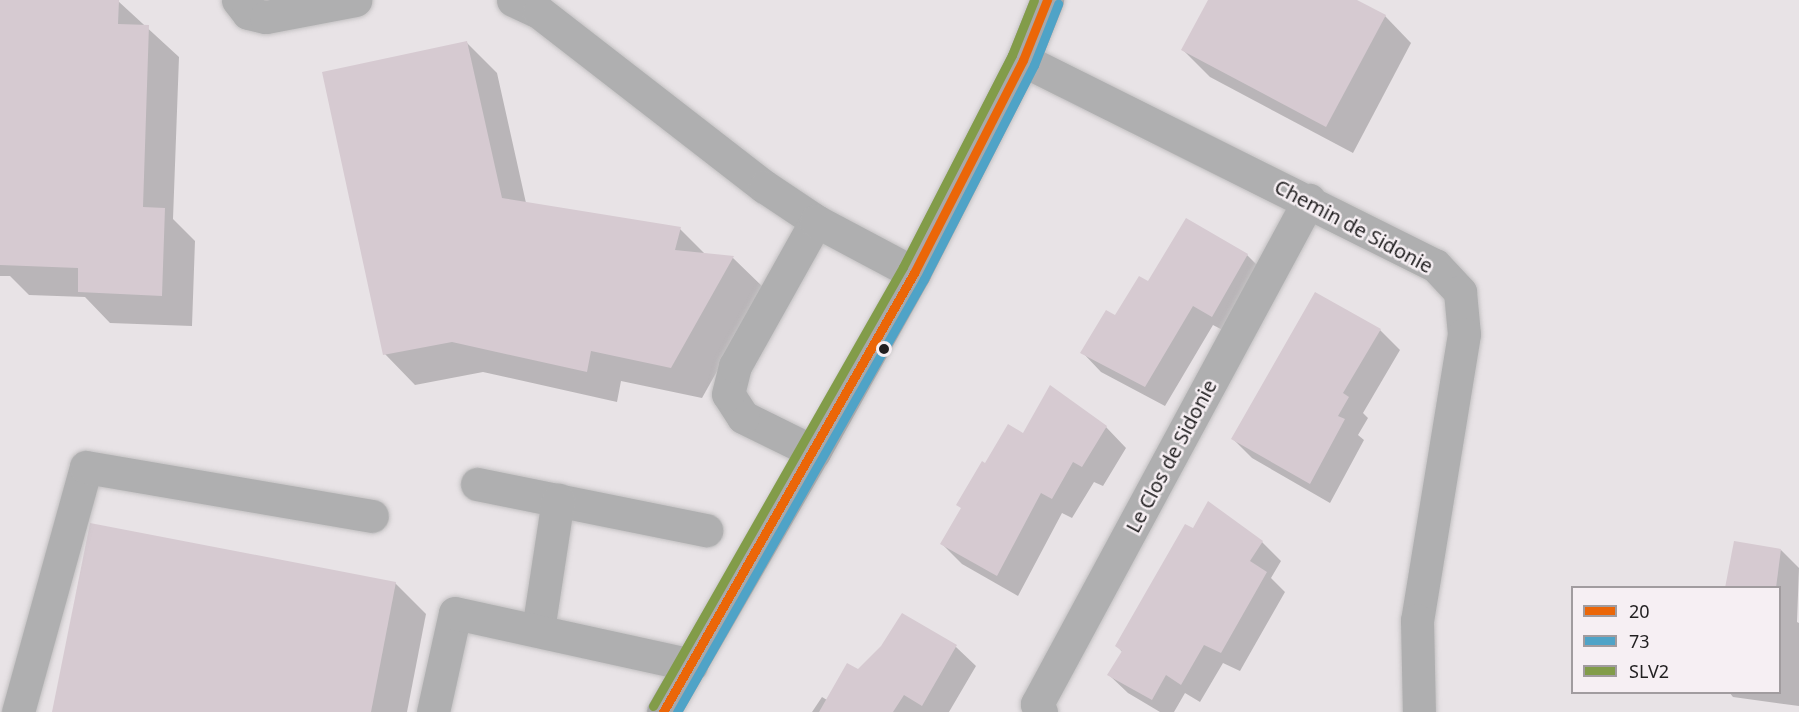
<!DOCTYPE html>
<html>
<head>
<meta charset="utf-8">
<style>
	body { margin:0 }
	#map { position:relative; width:1799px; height:712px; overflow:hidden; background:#e8e3e6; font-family:"Noto Sans",sans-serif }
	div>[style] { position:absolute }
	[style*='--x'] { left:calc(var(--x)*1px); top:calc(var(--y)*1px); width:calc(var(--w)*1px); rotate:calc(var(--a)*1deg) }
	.shadow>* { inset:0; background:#0003 }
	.building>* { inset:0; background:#d6cad1 }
	.roads { filter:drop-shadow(0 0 2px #c3c1c2) drop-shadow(0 0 2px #c3c1c2) }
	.minor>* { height:33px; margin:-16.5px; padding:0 16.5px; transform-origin:16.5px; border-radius:16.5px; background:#afafb0 }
	.major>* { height:33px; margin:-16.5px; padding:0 16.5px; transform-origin:16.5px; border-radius:16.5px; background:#a8a8aa }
	.bus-1>* { height:9px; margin:-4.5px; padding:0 4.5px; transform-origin:4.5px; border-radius:4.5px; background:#eb6608 }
	.bus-2>* { height:9px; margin:-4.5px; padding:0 4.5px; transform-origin:4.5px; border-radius:4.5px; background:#4fa3c7 }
	.bus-3>* { height:9px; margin:-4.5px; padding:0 4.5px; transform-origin:4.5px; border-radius:4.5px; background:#829c49 }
	.dots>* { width:16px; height:16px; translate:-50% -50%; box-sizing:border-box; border:3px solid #f6eff3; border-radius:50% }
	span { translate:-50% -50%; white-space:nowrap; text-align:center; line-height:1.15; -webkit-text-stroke:5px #f6eff3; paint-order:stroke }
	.street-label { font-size:20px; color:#211f20 }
	.legend { position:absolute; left:1571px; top:586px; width:210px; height:108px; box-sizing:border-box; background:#f6eff3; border:2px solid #a19c9f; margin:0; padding:8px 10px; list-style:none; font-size:18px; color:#211f20 }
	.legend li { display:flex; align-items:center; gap:12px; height:30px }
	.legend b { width:30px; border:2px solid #a19c9f }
</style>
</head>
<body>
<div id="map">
	<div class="shadow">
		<div style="clip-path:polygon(0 0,118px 1px,179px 57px,173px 219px,195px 241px,192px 326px,110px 323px,85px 297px,29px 295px,10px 276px,0 276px)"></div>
		<div style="clip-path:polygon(1209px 0,1354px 0,1385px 16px,1411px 43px,1353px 153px,1210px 77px,1183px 50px)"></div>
		<div style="clip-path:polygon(466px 42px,497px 73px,526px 203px,680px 229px,706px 255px,733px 258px,764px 288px,702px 398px,621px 381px,617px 402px,483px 372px,415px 385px,385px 354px)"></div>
		<div style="clip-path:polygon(1187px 220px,1247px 255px,1267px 275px,1232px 335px,1213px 325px,1165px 406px,1101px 372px,1082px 352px,1149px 283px)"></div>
		<div style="clip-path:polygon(1380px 330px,1400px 350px,1363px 413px,1368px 418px,1358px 435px,1364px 440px,1330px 503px,1252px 458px,1232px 438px)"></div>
		<div style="clip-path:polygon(1106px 427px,1126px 448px,1103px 486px,1094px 482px,1072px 518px,1062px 513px,1018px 596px,962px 564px,942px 544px,986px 466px,1024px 435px)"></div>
		<div style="clip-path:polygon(1194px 529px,1262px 542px,1281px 561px,1271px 578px,1285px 592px,1240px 671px,1223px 663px,1200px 702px,1185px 693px,1174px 712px,1160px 712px,1128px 693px,1109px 675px,1123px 653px,1117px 646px)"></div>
		<div style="clip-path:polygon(1781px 550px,1799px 568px,1797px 622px,1799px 623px,1799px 706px,1733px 697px,1729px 692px,1780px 692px,1780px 588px,1727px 588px)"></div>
		<div style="clip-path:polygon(395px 583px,426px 614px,407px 712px,55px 712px)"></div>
		<div style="clip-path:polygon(902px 615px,956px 647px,976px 666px,949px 712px,812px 712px,822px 697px,827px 700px,882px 647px)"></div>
	</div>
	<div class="building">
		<div style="clip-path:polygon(0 0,119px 0,118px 24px,149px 25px,143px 207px,165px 208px,162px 296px,78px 292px,78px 268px,0 265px)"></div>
		<div style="clip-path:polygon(1208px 0,1357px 0,1386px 15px,1326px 127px,1181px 50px)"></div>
		<div style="clip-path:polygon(467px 41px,502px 198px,681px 227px,675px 250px,734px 256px,671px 368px,591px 351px,587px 372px,452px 342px,383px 355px,322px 72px)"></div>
		<div style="clip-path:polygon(1186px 218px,1248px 254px,1212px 317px,1193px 306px,1145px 387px,1080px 353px,1106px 310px,1115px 315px,1139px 276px,1148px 281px)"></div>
		<div style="clip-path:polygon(1315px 292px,1381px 329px,1343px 393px,1349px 397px,1338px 416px,1345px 419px,1310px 484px,1231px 439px)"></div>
		<div style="clip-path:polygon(1050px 385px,1107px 426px,1082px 467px,1073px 462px,1052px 499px,1041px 493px,997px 576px,940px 544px,961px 508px,956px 505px,982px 461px,985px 463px,1008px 424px,1023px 433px)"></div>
		<div style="clip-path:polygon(1208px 501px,1263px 541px,1250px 561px,1267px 572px,1221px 653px,1204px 645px,1181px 685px,1166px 675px,1152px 700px,1107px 675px,1122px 651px,1115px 646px,1185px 524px,1193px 528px)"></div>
		<div style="clip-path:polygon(90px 523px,396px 582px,371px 712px,52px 712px)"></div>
		<div style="clip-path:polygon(1734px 541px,1781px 549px,1776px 588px,1725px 588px)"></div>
		<div style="clip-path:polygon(902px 613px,957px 645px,922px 706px,904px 695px,893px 712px,819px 712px,847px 663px,858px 669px,881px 646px)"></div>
	</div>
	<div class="roads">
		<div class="minor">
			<div style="--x:238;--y:0;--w:16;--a:52"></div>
			<div style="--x:248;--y:13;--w:18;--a:13"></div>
			<div style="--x:266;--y:17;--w:91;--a:-10.8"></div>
			<div style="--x:513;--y:0;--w:29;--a:25"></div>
			<div style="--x:539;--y:12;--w:286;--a:37.8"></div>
			<div style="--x:765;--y:187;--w:61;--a:33.7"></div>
			<div style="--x:1023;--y:60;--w:460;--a:26.5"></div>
			<div style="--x:1435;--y:265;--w:37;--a:47"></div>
			<div style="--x:1460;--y:292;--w:42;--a:84.6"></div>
			<div style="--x:1464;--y:334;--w:290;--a:99.3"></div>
			<div style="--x:1417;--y:620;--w:92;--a:88.8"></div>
			<div style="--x:814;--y:452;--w:79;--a:-153.8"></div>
			<div style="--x:743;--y:417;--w:27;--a:-123"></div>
			<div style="--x:728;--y:394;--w:29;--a:-76"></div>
			<div style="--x:735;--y:366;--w:166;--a:-60.8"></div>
			<div style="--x:816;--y:221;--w:111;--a:28"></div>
			<div style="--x:477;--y:484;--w:234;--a:11.4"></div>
			<div style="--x:538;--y:630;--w:132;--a:-81.3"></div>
			<div style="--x:18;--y:712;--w:254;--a:-74.5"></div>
			<div style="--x:86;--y:467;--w:290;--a:9.7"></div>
			<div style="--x:433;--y:712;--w:101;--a:-77.5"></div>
			<div style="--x:455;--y:613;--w:242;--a:12.4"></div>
			<div style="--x:1041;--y:712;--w:9;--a:-117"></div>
			<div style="--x:1037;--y:704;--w:573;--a:-61.65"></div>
		</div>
		<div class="major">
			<div style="--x:663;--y:712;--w:301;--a:-59.9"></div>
			<div style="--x:814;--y:452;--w:205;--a:-60.8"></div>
			<div style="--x:914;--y:273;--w:239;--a:-62.9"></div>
			<div style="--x:1023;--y:60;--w:65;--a:-68.2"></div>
		</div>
	</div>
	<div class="bus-1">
		<div style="--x:663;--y:712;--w:506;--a:-60.24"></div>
		<div style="--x:914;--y:273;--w:239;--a:-62.9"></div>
		<div style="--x:1023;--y:60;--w:65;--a:-68.2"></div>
	</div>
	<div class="bus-2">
		<div style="--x:677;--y:712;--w:498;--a:-60.3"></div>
		<div style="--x:924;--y:279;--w:241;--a:-62.8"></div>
		<div style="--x:1034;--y:65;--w:66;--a:-68.5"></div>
	</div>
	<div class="bus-3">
		<div style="--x:653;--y:706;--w:505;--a:-60.34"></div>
		<div style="--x:903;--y:267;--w:238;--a:-62.8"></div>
		<div style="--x:1012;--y:55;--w:59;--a:-68.2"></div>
	</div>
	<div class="dots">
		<div style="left:884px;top:349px;background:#211f20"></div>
	</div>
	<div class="street-label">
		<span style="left:1354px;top:226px;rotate:28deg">Chemin de Sidonie</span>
		<span style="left:1171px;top:456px;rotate:-62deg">Le Clos de Sidonie</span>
	</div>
	<ul class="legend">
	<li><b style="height:8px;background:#eb6608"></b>20</li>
	<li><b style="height:8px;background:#4fa3c7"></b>73</li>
	<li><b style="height:8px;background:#829c49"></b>SLV2</li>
	</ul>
</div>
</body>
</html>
